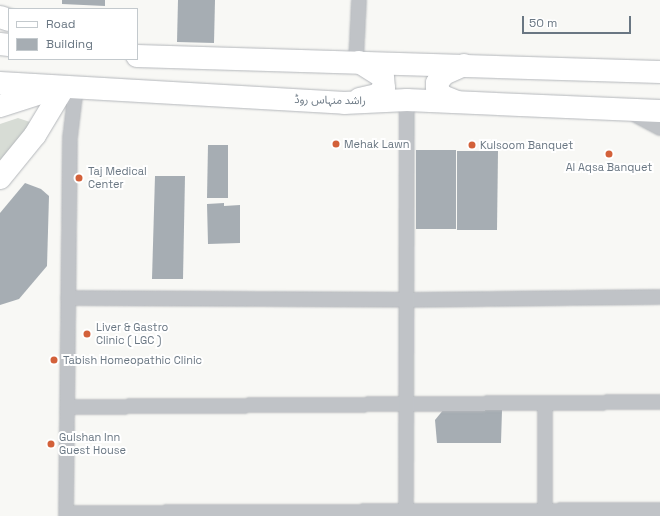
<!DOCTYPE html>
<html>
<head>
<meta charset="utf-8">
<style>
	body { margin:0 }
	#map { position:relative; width:660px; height:516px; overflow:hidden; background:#f8f8f5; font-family:"Space Grotesk","Noto Sans Arabic",sans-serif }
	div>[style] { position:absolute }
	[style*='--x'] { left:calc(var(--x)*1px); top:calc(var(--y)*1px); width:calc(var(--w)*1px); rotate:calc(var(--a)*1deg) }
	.green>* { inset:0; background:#d7dcd5 }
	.building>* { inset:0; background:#a6adb3 }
	.roads { filter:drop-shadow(0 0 1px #b4b7bb) drop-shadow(0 0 1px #b4b7bb) }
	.street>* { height:14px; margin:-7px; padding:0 7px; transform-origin:7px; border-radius:7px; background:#c0c3c7 }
	.primary>* { height:22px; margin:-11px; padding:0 11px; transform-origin:11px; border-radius:11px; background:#fff }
	.dots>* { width:11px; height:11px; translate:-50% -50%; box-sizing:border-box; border:2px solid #fff; border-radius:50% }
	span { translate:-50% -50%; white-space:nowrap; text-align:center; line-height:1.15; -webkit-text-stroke:4px #fff; paint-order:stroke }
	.street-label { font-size:11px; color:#6a7783 }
	.poi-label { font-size:11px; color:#6a7783 }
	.left { translate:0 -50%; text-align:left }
	.legend { position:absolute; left:8px; top:8px; width:130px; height:52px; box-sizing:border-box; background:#fff; border:1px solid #c3c9cd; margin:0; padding:5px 7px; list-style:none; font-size:12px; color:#6a7783 }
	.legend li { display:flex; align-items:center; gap:8px; height:20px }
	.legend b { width:20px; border:1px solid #c3c9cd }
	.scale { position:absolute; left:522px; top:16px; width:109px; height:18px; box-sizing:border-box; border:2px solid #6a7783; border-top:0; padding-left:5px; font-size:12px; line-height:14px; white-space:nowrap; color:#6a7783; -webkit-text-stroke:3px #fff; paint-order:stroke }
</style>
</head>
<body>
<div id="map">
	<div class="green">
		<div style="clip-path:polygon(18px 118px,30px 122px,33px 129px,0 169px,0 124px)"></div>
	</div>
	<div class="building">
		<div style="clip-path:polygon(62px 0,105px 0,105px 6px,62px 4px)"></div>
		<div style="clip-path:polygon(178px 0,215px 0,214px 43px,177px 42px)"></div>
		<div style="clip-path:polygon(208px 145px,228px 145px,228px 198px,207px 198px)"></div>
		<div style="clip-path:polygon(416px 150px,456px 150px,456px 229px,416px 229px)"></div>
		<div style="clip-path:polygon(457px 151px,498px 151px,497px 230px,457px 230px)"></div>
		<div style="clip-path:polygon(155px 176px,185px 176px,183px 279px,152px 279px)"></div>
		<div style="clip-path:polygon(25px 183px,41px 189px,49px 196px,47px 266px,19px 299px,0 305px,0 213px)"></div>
		<div style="clip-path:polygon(224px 203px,224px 206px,240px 205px,240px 243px,208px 244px,207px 204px)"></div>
		<div style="clip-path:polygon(444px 409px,502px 410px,501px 443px,437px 443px,435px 420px)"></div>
	</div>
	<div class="roads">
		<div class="street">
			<div style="--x:356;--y:61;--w:61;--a:-87.2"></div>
			<div style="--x:630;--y:112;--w:34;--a:28"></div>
			<div style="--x:68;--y:298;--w:337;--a:0.3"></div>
			<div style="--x:405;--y:300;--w:255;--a:-0.7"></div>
			<div style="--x:545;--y:403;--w:107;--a:90"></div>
			<div style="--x:69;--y:407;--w:591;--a:-0.48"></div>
			<div style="--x:66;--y:513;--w:594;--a:-0.29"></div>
			<div style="--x:66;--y:516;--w:378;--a:-89.4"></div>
			<div style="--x:70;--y:138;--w:50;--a:-83.2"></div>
			<div style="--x:406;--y:516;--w:416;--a:-89.9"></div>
		</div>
		<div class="primary">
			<div style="--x:0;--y:17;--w:9;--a:18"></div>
			<div style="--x:0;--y:44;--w:9;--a:6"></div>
			<div style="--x:137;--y:56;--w:523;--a:1.75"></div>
			<div style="--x:359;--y:62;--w:28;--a:32"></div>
			<div style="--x:383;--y:77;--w:11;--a:85"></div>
			<div style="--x:384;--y:88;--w:10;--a:135"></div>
			<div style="--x:377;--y:95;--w:18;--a:167"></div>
			<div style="--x:0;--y:83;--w:345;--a:3.3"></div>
			<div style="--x:344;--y:103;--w:63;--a:-2.7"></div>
			<div style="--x:407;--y:100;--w:253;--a:2.5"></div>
			<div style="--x:457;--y:102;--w:16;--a:-158"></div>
			<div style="--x:442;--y:96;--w:9;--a:-122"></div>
			<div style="--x:437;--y:88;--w:5;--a:-90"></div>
			<div style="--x:437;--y:83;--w:11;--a:-52"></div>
			<div style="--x:444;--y:74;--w:22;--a:-24"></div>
			<div style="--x:0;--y:106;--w:49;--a:-17.7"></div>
			<div style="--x:0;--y:178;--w:55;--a:-50.9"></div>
			<div style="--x:35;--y:135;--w:56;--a:-58.9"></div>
		</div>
	</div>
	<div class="dots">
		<div style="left:336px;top:144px;background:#d3613a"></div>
		<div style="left:472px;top:145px;background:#d3613a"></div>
		<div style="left:609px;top:154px;background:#d3613a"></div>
		<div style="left:79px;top:178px;background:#d3613a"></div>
		<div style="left:87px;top:334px;background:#d3613a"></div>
		<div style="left:54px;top:360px;background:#d3613a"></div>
		<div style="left:51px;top:444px;background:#d3613a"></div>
	</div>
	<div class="street-label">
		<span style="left:330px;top:100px;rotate:1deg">راشد منہاس روڈ</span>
	</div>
	<div class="poi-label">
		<span class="left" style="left:344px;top:144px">Mehak Lawn</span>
		<span class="left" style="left:480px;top:145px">Kulsoom Banquet</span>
		<span style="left:609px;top:167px">Al Aqsa Banquet</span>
		<span class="left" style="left:88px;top:178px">Taj Medical<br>Center</span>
		<span class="left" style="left:96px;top:334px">Liver &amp; Gastro<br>Clinic ( LGC )</span>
		<span class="left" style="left:63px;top:360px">Tabish Homeopathic Clinic</span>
		<span class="left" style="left:59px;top:444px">Gulshan Inn<br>Guest House</span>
	</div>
	<ul class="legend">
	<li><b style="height:5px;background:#fff"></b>Road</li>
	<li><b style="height:11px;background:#a6adb3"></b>Building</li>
	</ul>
	<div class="scale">50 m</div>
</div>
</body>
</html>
